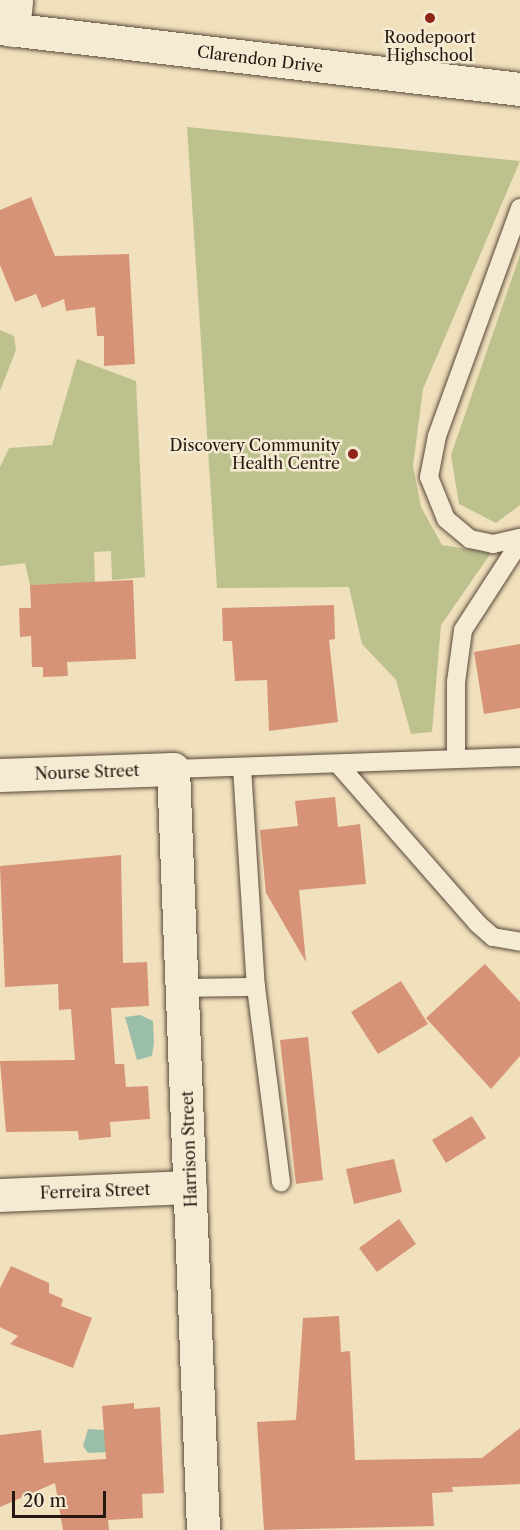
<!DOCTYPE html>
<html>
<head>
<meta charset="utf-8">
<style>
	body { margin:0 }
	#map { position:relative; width:520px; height:1530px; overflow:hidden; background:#f0e0bb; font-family:"Libre Caslon Text",serif }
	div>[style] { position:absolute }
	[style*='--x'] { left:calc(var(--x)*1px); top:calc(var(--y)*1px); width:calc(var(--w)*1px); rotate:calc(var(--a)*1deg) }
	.green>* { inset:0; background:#bcc18e }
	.water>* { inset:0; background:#9bbeaa }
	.building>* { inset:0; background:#d69377 }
	.roads { filter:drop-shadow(0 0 2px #58483b) drop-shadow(0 0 2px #58483b) }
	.lane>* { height:18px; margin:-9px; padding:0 9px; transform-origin:9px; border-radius:9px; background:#f5ebd3 }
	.street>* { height:33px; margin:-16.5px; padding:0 16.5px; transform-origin:16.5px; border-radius:16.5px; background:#f5ebd3 }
	.secondary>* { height:33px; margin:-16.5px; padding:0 16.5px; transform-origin:16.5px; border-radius:16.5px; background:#f5ebd3 }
	.dots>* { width:16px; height:16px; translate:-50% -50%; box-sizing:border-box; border:3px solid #f5ebd3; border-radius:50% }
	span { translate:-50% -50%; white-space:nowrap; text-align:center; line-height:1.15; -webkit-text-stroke:5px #f5ebd3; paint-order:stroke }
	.poi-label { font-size:16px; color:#251610 }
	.right { translate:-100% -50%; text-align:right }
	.street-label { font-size:16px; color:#251610 }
	.scale { position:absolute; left:12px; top:1491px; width:94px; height:27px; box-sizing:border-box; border:3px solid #251610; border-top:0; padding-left:8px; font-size:18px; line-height:21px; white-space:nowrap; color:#251610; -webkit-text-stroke:4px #f5ebd3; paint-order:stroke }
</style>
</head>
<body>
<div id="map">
	<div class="green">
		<div style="clip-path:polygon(187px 127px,520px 161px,423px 389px,413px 466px,421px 507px,442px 545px,491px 553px,441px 625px,432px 732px,411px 734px,396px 680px,362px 644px,349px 587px,217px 588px)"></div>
		<div style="clip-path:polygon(520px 255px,520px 505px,496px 523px,459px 504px,451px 455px)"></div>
		<div style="clip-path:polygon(0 330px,14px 336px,16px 350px,0 391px)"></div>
		<div style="clip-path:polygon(77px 359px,136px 381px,145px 577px,112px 580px,111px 551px,94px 552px,95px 583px,30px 585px,25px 563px,0 566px,0 467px,9px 448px,52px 445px)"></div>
	</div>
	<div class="water">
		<div style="clip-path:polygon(140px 1015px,153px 1021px,154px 1043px,152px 1056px,137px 1060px,125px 1017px)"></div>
		<div style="clip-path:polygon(88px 1429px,104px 1430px,109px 1452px,88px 1453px,83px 1446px)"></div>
	</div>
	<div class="building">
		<div style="clip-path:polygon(31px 197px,55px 256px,129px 254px,135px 364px,104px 366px,104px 336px,97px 336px,95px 307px,66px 311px,64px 299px,42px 308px,36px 294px,15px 302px,0 265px,0 210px)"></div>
		<div style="clip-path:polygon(133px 580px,136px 659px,67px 662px,68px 676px,43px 677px,43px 667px,32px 667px,31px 636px,20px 637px,19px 608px,31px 608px,30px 585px)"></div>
		<div style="clip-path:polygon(334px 605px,335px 639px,329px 640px,338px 722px,269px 731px,267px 680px,235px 681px,232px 641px,223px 641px,222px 608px)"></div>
		<div style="clip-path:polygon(520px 644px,520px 708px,484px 714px,474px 652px)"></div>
		<div style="clip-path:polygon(335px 797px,338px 827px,360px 824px,366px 884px,299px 890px,306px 962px,266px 893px,260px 830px,298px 826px,295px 801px)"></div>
		<div style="clip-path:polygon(121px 855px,123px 963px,147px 962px,149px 1006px,111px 1008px,115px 1064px,124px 1064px,126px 1087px,148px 1086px,150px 1119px,110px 1122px,111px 1137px,79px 1140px,78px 1131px,6px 1132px,0 1061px,75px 1060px,71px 1009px,59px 1010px,58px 984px,5px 987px,0 866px)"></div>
		<div style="clip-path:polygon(485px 964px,520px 1002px,520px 1056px,491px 1089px,426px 1018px)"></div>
		<div style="clip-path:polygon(401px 981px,428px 1024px,378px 1054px,351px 1012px)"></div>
		<div style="clip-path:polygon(308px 1037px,323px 1180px,296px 1184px,280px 1040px)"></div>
		<div style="clip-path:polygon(472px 1116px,486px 1138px,446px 1163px,432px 1140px)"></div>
		<div style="clip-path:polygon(394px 1159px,402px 1192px,354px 1204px,346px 1169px)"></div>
		<div style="clip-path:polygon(399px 1219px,416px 1244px,377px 1272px,359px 1248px)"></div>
		<div style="clip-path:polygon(11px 1266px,49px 1283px,49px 1293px,63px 1299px,61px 1306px,92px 1318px,73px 1368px,10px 1344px,18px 1336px,0 1327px,0 1288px)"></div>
		<div style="clip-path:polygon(339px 1316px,341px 1352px,350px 1351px,355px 1460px,482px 1458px,520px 1428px,520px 1484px,452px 1487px,453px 1492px,432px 1493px,434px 1526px,264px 1530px,257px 1422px,296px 1420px,303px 1318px)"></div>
		<div style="clip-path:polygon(134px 1403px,134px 1409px,160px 1407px,164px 1493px,142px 1494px,143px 1518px,108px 1520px,109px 1530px,63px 1530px,55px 1483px,0 1507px,0 1435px,41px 1430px,44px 1463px,106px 1459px,102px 1406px)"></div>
	</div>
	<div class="roads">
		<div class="lane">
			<div style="--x:520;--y:208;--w:243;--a:110"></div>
			<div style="--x:437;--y:436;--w:42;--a:101"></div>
			<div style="--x:429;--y:477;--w:45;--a:68"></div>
			<div style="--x:446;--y:519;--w:31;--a:40"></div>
			<div style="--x:470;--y:539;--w:24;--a:12"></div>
			<div style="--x:493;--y:544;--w:28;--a:-13"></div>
			<div style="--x:456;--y:759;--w:77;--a:-90"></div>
			<div style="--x:456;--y:682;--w:52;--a:-82.3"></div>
			<div style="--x:463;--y:630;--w:105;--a:-57.1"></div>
			<div style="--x:338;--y:764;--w:213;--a:48.8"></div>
			<div style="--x:478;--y:924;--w:20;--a:41"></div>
			<div style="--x:493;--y:937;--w:27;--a:10"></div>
			<div style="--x:242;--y:767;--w:220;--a:86.4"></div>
			<div style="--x:173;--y:769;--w:347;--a:-2"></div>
			<div style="--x:182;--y:988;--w:74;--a:-0.8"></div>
			<div style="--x:256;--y:987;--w:197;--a:82.7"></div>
		</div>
		<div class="street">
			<div style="--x:13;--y:30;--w:30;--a:-84"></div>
			<div style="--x:0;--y:775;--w:173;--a:-2"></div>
			<div style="--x:173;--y:769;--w:762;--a:87.74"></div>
			<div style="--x:0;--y:1195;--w:190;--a:-2.4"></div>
		</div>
		<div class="secondary">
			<div style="--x:0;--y:28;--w:524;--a:6.69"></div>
		</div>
	</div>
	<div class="dots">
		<div style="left:430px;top:18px;background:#8f2418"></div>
		<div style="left:353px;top:454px;background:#8f2418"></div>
	</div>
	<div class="poi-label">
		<span style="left:430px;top:46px">Roodepoort<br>Highschool</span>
		<span class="right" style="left:340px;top:454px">Discovery Community<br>Health Centre</span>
	</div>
	<div class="street-label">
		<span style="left:260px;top:59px;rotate:7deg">Clarendon Drive</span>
		<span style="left:87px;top:772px;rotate:-2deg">Nourse Street</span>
		<span style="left:189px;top:1149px;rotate:-92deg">Harrison Street</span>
		<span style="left:95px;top:1191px;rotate:-2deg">Ferreira Street</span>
	</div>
	<div class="scale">20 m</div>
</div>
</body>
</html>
